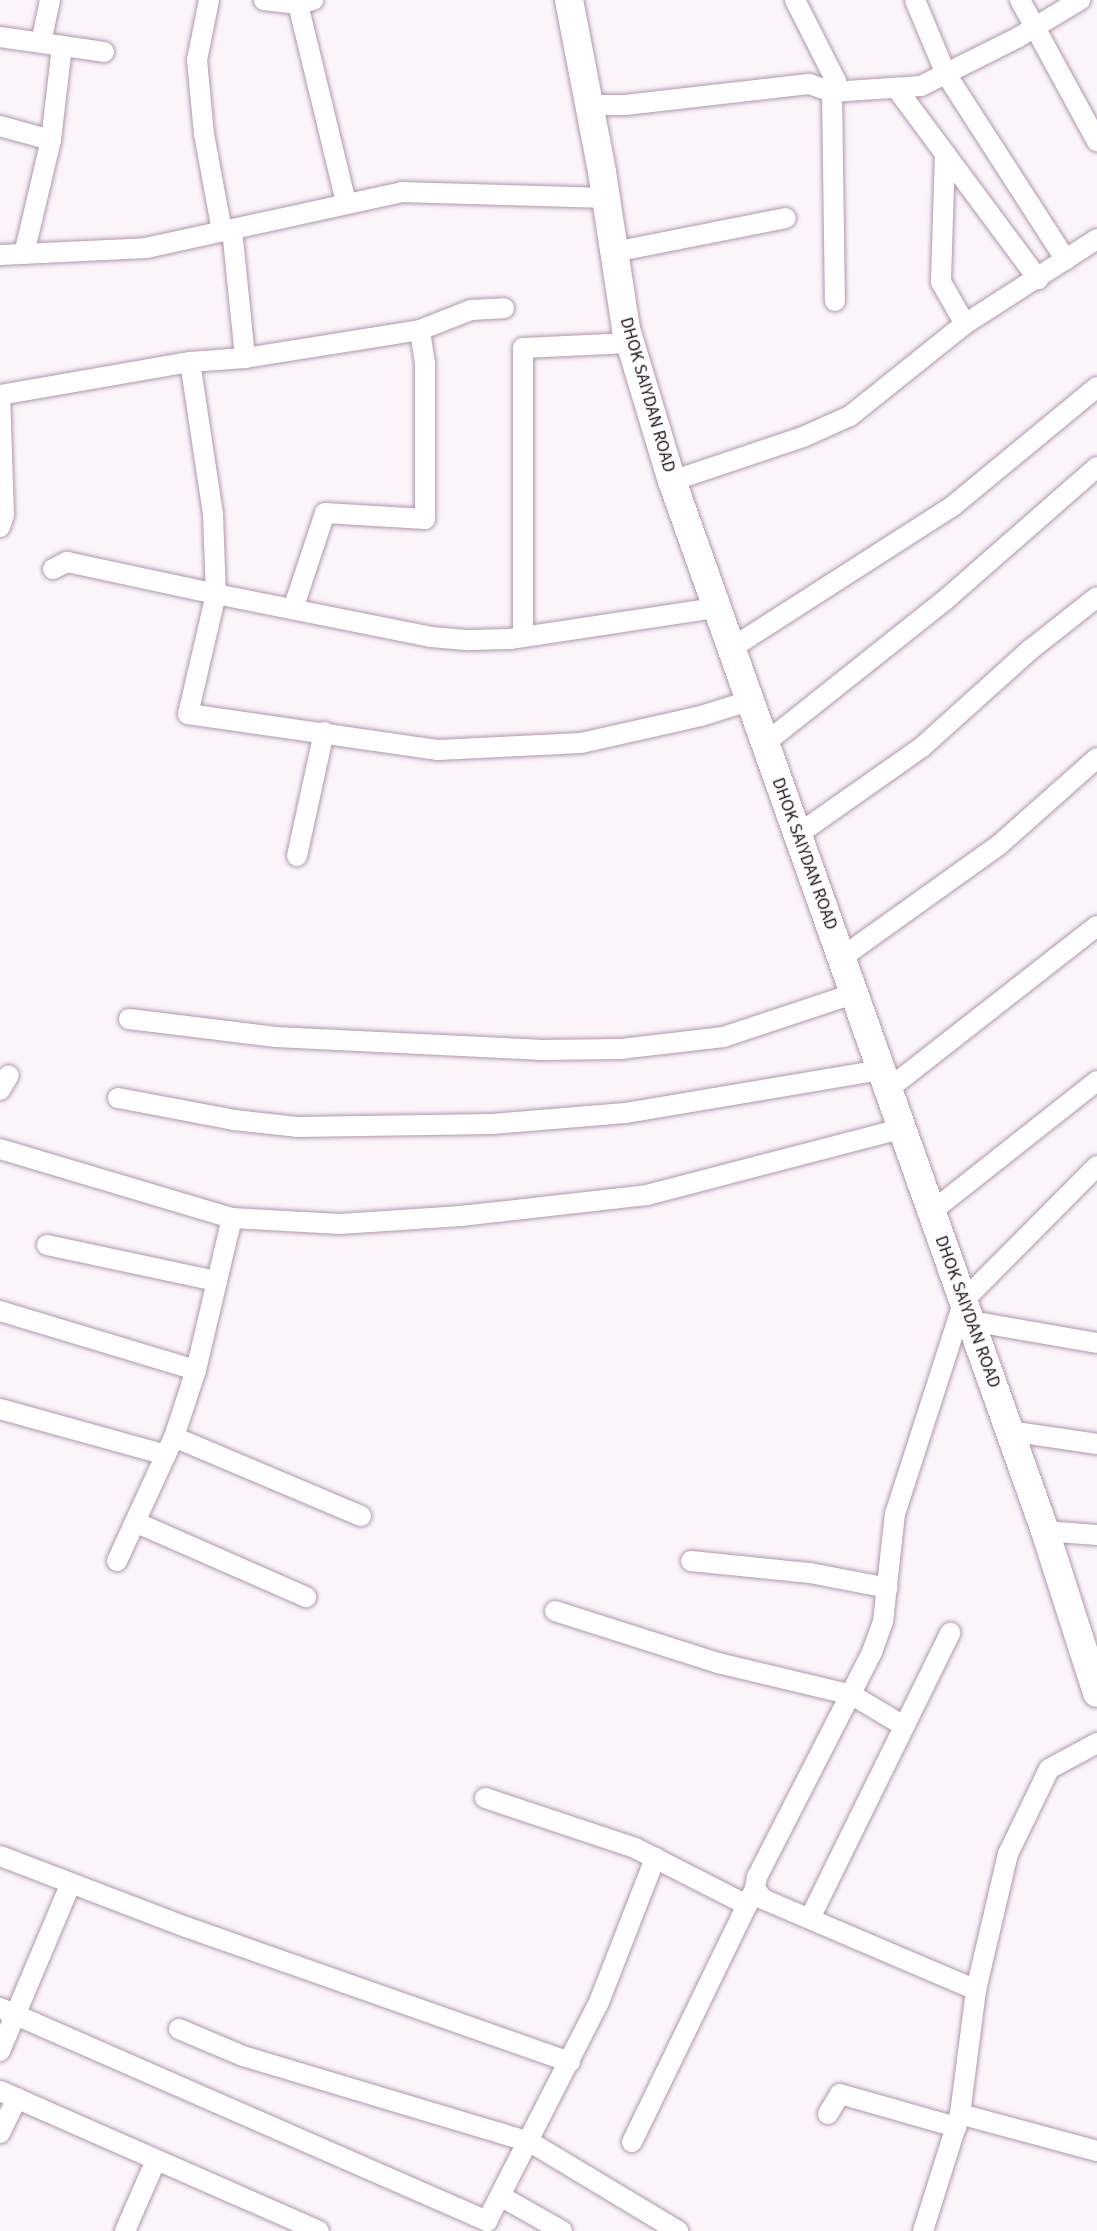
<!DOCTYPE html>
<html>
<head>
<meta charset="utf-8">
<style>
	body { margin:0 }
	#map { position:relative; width:1097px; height:2231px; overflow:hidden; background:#fbf5fa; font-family:"Source Sans 3",sans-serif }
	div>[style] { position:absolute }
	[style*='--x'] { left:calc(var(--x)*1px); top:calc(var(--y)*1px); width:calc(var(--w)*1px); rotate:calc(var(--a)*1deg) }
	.roads { filter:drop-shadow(0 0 2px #b296ae) drop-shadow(0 0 2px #b296ae) }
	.street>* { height:20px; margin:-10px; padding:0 10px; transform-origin:10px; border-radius:10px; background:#fff }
	.secondary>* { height:28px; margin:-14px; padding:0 14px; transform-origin:14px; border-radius:14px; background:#fff }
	span { translate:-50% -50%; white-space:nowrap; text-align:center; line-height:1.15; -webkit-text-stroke:6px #fff; paint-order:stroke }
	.street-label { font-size:18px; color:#1d131c }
</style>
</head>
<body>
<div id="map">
	<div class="roads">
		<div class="street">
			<div style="--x:209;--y:0;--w:61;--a:101.3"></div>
			<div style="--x:197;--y:60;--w:74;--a:84.6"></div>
			<div style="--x:204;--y:134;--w:99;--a:79.5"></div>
			<div style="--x:264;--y:0;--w:34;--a:7"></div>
			<div style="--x:298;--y:4;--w:16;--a:-15"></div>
			<div style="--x:795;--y:0;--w:91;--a:63.2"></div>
			<div style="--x:836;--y:81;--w:12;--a:110"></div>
			<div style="--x:832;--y:92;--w:209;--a:89.2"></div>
			<div style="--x:915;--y:0;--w:80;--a:67.3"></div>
			<div style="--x:946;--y:74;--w:221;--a:57.2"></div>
			<div style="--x:1020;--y:0;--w:161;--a:61.4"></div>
			<div style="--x:298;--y:4;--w:205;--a:76.4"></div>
			<div style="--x:0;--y:37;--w:105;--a:8.2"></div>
			<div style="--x:41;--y:43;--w:44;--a:-78.2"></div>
			<div style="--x:897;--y:89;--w:237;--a:53.4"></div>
			<div style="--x:589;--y:105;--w:36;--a:0"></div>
			<div style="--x:625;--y:105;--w:185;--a:-6.5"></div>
			<div style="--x:809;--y:84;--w:24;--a:19"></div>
			<div style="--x:832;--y:92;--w:89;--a:-3.9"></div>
			<div style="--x:921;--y:86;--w:107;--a:-26.6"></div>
			<div style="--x:1017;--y:38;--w:74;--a:-31.1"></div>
			<div style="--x:0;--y:126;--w:53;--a:15.4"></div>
			<div style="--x:945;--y:153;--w:129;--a:91.8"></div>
			<div style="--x:941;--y:282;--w:48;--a:60.3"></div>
			<div style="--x:232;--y:229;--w:130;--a:84.2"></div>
			<div style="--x:245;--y:358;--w:177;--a:-9.1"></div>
			<div style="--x:420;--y:330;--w:55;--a:-21.4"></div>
			<div style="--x:471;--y:310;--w:33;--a:-3"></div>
			<div style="--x:614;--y:252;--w:175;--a:-11.2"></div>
			<div style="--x:24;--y:254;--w:117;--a:-76.7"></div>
			<div style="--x:51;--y:140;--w:95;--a:-83.3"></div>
			<div style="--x:0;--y:255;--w:146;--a:-2.7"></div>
			<div style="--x:146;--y:248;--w:262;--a:-12.3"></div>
			<div style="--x:402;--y:192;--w:204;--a:1.7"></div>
			<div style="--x:190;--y:362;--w:154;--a:81.4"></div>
			<div style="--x:213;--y:514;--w:80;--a:87.9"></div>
			<div style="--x:216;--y:594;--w:219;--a:11.3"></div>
			<div style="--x:431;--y:637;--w:38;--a:5"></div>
			<div style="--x:469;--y:640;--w:41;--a:-1.4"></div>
			<div style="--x:510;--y:639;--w:208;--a:-8.6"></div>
			<div style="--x:672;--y:481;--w:138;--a:-18.6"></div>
			<div style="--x:803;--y:437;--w:51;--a:-24.1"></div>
			<div style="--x:850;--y:416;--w:147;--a:-38.7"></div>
			<div style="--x:965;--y:324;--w:157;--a:-32.8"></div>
			<div style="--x:0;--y:527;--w:13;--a:-72"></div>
			<div style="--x:4;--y:515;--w:120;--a:-91.9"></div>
			<div style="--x:0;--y:395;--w:193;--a:-9.9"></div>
			<div style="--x:190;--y:362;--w:55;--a:-4.2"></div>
			<div style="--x:53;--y:569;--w:16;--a:-27"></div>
			<div style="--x:67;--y:562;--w:152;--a:12.1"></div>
			<div style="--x:216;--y:594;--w:123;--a:103.1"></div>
			<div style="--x:188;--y:714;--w:253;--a:8.2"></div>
			<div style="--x:438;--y:750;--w:143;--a:-2.8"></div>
			<div style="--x:581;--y:743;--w:123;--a:-12.7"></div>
			<div style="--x:701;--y:716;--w:50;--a:-17.4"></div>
			<div style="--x:293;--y:609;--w:101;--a:-71.6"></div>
			<div style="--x:325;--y:513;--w:100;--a:3.4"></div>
			<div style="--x:425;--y:519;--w:156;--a:-90"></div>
			<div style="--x:425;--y:363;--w:33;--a:-99"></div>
			<div style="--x:523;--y:637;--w:289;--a:-90"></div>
			<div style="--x:523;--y:348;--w:107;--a:-2.7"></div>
			<div style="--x:730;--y:649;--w:266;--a:-32.7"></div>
			<div style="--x:954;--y:505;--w:185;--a:-39.5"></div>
			<div style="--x:764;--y:744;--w:230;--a:-38.5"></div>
			<div style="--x:944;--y:601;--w:203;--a:-41.2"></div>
			<div style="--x:797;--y:835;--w:151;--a:-35.1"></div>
			<div style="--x:921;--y:748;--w:147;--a:-42"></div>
			<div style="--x:1030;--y:650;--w:85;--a:-38.3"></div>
			<div style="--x:297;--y:856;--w:127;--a:-77.7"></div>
			<div style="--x:841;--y:958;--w:194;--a:-35.6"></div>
			<div style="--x:999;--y:845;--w:131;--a:-41.6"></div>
			<div style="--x:129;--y:1019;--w:148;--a:7"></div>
			<div style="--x:276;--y:1037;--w:263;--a:2.8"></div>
			<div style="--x:539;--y:1050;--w:82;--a:-0.7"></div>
			<div style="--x:621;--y:1049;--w:103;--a:-6.7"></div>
			<div style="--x:723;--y:1037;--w:137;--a:-18.3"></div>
			<div style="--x:0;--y:1090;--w:17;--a:-59"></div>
			<div style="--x:887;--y:1090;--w:266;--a:-38"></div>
			<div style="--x:118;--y:1098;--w:118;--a:10.7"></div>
			<div style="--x:234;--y:1120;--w:63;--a:6.3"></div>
			<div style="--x:297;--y:1127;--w:195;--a:-0.9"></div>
			<div style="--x:492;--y:1124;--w:134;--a:-4.7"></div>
			<div style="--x:626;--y:1113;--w:258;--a:-9.6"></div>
			<div style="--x:0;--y:1149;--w:242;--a:16.6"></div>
			<div style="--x:232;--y:1218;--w:108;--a:3.2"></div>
			<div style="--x:340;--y:1224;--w:121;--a:-3.8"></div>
			<div style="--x:461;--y:1216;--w:187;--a:-6.4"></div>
			<div style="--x:647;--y:1195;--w:262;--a:-14.6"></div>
			<div style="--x:931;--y:1212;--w:211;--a:-38.3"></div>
			<div style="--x:47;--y:1245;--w:174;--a:12"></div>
			<div style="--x:0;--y:1311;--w:205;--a:16.8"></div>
			<div style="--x:971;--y:1321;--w:128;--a:9.9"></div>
			<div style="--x:0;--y:1409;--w:172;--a:15.5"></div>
			<div style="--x:1009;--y:1431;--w:89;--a:8.4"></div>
			<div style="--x:174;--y:1437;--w:203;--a:22.9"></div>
			<div style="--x:135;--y:1522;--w:187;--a:23.7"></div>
			<div style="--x:1045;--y:1531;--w:52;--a:4.4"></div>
			<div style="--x:117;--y:1561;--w:136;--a:-65.3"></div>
			<div style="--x:174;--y:1437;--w:71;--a:-71.8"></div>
			<div style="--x:196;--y:1370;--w:156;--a:-76.7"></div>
			<div style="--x:691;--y:1561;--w:120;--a:5.8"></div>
			<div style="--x:810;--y:1573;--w:79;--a:10.9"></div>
			<div style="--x:555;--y:1611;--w:171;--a:17.7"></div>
			<div style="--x:718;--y:1663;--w:138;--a:13.4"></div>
			<div style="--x:852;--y:1695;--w:61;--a:30.8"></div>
			<div style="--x:485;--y:1798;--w:158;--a:18.4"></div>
			<div style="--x:635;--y:1848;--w:126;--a:27"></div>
			<div style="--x:0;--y:1856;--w:199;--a:20.9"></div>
			<div style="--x:186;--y:1927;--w:407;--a:19.4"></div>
			<div style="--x:755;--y:1889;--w:13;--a:51"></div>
			<div style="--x:763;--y:1899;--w:232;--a:23.1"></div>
			<div style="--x:810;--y:1918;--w:318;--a:-63.8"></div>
			<div style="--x:0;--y:2008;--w:532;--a:23.62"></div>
			<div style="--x:487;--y:2221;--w:246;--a:-62.9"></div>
			<div style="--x:599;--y:2002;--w:155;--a:-68.7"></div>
			<div style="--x:179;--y:2029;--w:69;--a:22.9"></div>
			<div style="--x:243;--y:2056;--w:300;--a:16.7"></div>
			<div style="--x:530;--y:2142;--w:173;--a:31"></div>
			<div style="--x:0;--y:2051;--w:182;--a:-67.1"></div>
			<div style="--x:0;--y:2091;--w:348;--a:23.7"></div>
			<div style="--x:828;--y:2114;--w:23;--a:-59"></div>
			<div style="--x:840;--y:2094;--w:121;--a:15.9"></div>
			<div style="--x:960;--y:2114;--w:142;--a:15.1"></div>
			<div style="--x:0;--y:2133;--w:39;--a:-64"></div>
			<div style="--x:632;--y:2142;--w:281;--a:-64.1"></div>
			<div style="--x:755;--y:1889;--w:12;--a:-81"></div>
			<div style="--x:757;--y:1877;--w:253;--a:-62.9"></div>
			<div style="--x:872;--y:1652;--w:32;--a:-70"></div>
			<div style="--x:883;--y:1622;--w:109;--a:-83.7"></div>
			<div style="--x:895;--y:1514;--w:225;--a:-72.1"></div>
			<div style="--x:964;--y:1300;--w:189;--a:-45.2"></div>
			<div style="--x:502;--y:2197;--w:69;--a:29.5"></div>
			<div style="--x:125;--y:2231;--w:77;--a:-66.4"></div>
			<div style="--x:923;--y:2231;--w:123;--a:-72.5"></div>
			<div style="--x:960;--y:2114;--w:125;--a:-82.6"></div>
			<div style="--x:976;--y:1990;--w:140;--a:-76.8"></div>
			<div style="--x:1008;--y:1854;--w:94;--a:-64.2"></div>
			<div style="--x:1049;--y:1769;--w:55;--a:-28.4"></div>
		</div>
		<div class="secondary">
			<div style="--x:569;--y:0;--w:175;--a:79.1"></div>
			<div style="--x:602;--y:172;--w:159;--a:81.3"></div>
			<div style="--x:626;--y:329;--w:159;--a:73.2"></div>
			<div style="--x:672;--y:481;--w:1114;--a:70.44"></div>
			<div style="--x:1045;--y:1531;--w:170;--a:72.2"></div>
		</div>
	</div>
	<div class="street-label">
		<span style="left:647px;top:395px;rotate:74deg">DHOK SAIYDAN ROAD</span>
		<span style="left:804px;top:854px;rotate:70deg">DHOK SAIYDAN ROAD</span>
		<span style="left:967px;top:1312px;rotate:70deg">DHOK SAIYDAN ROAD</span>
	</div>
</div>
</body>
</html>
